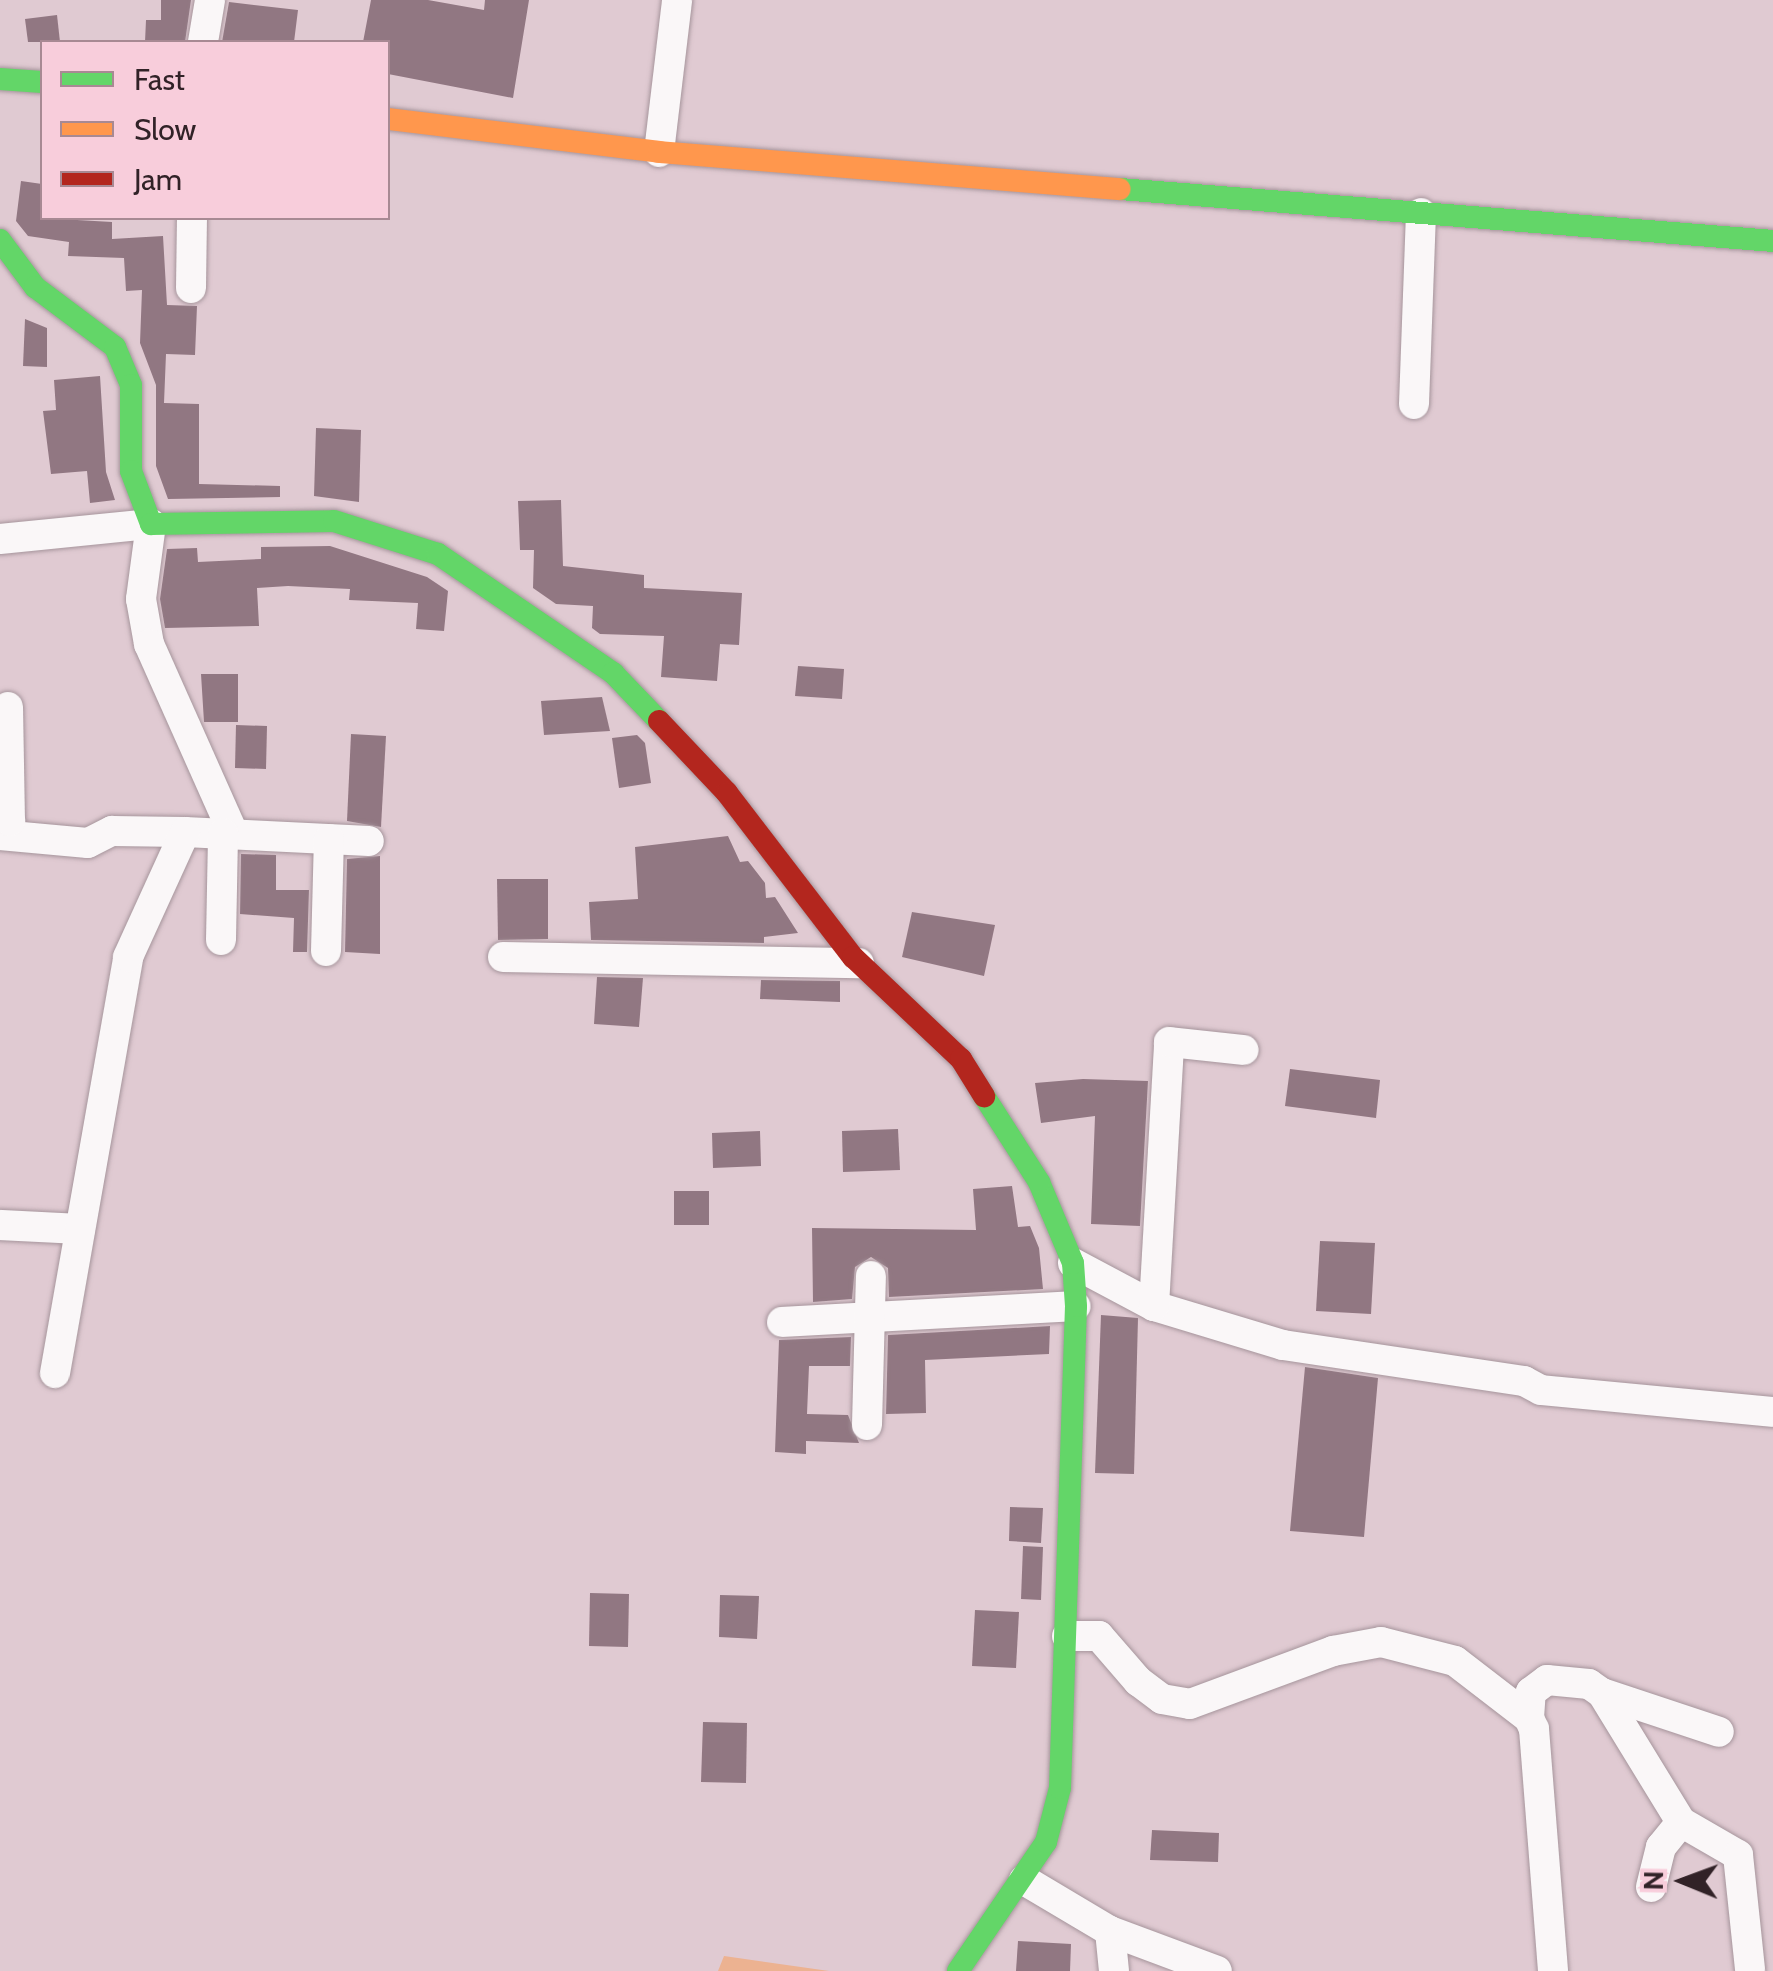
<!DOCTYPE html>
<html>
<head>
<meta charset="utf-8">
<style>
	body { margin:0 }
	#map { position:relative; width:1773px; height:1971px; overflow:hidden; background:#e0cad2; font-family:Cabin,sans-serif }
	div>[style] { position:absolute }
	[style*='--x'] { left:calc(var(--x)*1px); top:calc(var(--y)*1px); width:calc(var(--w)*1px); rotate:calc(var(--a)*1deg) }
	.green>* { inset:0; background:#ecb291 }
	.building>* { inset:0; background:#917782 }
	.roads { filter:drop-shadow(0 0 2px #a6959c) drop-shadow(0 0 2px #a6959c) }
	.street>* { height:30px; margin:-15px; padding:0 15px; transform-origin:15px; border-radius:15px; background:#faf7f8 }
	.fast>* { height:22px; margin:-11px; padding:0 11px; transform-origin:11px; border-radius:11px; background:#63d668 }
	.slow>* { height:22px; margin:-11px; padding:0 11px; transform-origin:11px; border-radius:11px; background:#ff974d }
	.jam>* { height:22px; margin:-11px; padding:0 11px; transform-origin:11px; border-radius:11px; background:#b3261e }
	span { translate:-50% -50%; white-space:nowrap; text-align:center; line-height:1.15; -webkit-text-stroke:10px #f8cddb; paint-order:stroke }
	.legend { position:absolute; left:40px; top:40px; width:350px; height:180px; box-sizing:border-box; background:#f8cddb; border:2px solid #a88993; margin:0; padding:12px 18px; list-style:none; font-size:30px; color:#312227 }
	.legend li { display:flex; align-items:center; gap:20px; height:50px }
	.legend b { width:50px; border:2px solid #a88993 }
	.north { position:absolute; left:1633px; top:1831px; width:100px; height:100px; -webkit-text-stroke:8px #f8cddb; paint-order:stroke; rotate:271deg; font-size:28px; font-weight:700; line-height:40px; text-align:center; color:#312227 }
	.north::after { content:''; display:block; margin:auto; width:35px; height:45px; background:#312227; clip-path:polygon(50% 0,100% 100%,50% 72%,0 100%) }
</style>
</head>
<body>
<div id="map">
	<div class="green">
		<div style="clip-path:polygon(724px 1956px,829px 1971px,718px 1971px)"></div>
	</div>
	<div class="building">
		<div style="clip-path:polygon(161px 0,191px 0,185px 42px,145px 42px,146px 20px,161px 20px)"></div>
		<div style="clip-path:polygon(371px 0,428px 0,484px 10px,485px 0,529px 0,513px 98px,388px 74px,388px 42px,363px 42px)"></div>
		<div style="clip-path:polygon(229px 2px,298px 10px,294px 42px,222px 42px)"></div>
		<div style="clip-path:polygon(57px 15px,60px 42px,28px 42px,25px 19px)"></div>
		<div style="clip-path:polygon(21px 181px,42px 184px,42px 218px,112px 222px,112px 239px,163px 236px,167px 305px,197px 306px,195px 355px,166px 354px,164px 403px,199px 404px,199px 484px,280px 486px,280px 497px,168px 499px,156px 466px,156px 385px,140px 343px,142px 290px,126px 291px,124px 258px,68px 256px,69px 242px,28px 236px,16px 221px)"></div>
		<div style="clip-path:polygon(25px 319px,47px 328px,47px 367px,23px 366px)"></div>
		<div style="clip-path:polygon(100px 376px,106px 472px,115px 500px,90px 503px,87px 471px,51px 474px,43px 411px,56px 410px,54px 380px)"></div>
		<div style="clip-path:polygon(316px 428px,361px 430px,359px 502px,314px 496px)"></div>
		<div style="clip-path:polygon(561px 500px,563px 566px,644px 575px,644px 588px,742px 593px,739px 645px,720px 644px,717px 681px,661px 677px,664px 636px,600px 634px,592px 628px,593px 606px,556px 604px,533px 588px,534px 550px,520px 550px,518px 501px)"></div>
		<div style="clip-path:polygon(330px 546px,427px 577px,448px 591px,444px 631px,416px 629px,418px 603px,349px 600px,350px 589px,288px 586px,257px 588px,259px 626px,165px 628px,160px 599px,167px 549px,197px 548px,198px 562px,261px 559px,261px 547px)"></div>
		<div style="clip-path:polygon(798px 666px,844px 669px,842px 699px,795px 696px)"></div>
		<div style="clip-path:polygon(201px 674px,238px 674px,238px 722px,204px 722px)"></div>
		<div style="clip-path:polygon(602px 697px,610px 731px,544px 735px,541px 701px)"></div>
		<div style="clip-path:polygon(236px 725px,267px 726px,266px 769px,235px 768px)"></div>
		<div style="clip-path:polygon(351px 734px,386px 736px,381px 827px,347px 821px)"></div>
		<div style="clip-path:polygon(637px 735px,645px 743px,651px 783px,619px 788px,612px 738px)"></div>
		<div style="clip-path:polygon(728px 836px,740px 862px,748px 861px,765px 883px,766px 898px,775px 897px,798px 933px,764px 937px,764px 943px,591px 940px,589px 902px,638px 899px,635px 847px)"></div>
		<div style="clip-path:polygon(241px 854px,276px 855px,276px 890px,309px 890px,307px 952px,293px 952px,294px 918px,240px 914px)"></div>
		<div style="clip-path:polygon(380px 856px,380px 954px,345px 952px,347px 859px)"></div>
		<div style="clip-path:polygon(497px 879px,548px 879px,548px 939px,498px 940px)"></div>
		<div style="clip-path:polygon(912px 912px,995px 925px,984px 976px,902px 957px)"></div>
		<div style="clip-path:polygon(597px 977px,643px 978px,639px 1027px,594px 1024px)"></div>
		<div style="clip-path:polygon(761px 980px,840px 981px,840px 1002px,760px 999px)"></div>
		<div style="clip-path:polygon(1290px 1069px,1380px 1080px,1376px 1118px,1285px 1106px)"></div>
		<div style="clip-path:polygon(1083px 1079px,1148px 1081px,1140px 1226px,1091px 1224px,1095px 1116px,1041px 1123px,1035px 1083px)"></div>
		<div style="clip-path:polygon(898px 1129px,900px 1170px,843px 1172px,842px 1131px)"></div>
		<div style="clip-path:polygon(760px 1131px,761px 1166px,713px 1168px,712px 1133px)"></div>
		<div style="clip-path:polygon(1012px 1186px,1018px 1227px,1030px 1226px,1039px 1248px,1043px 1289px,889px 1297px,888px 1268px,871px 1257px,855px 1267px,852px 1299px,813px 1302px,812px 1228px,976px 1230px,973px 1189px)"></div>
		<div style="clip-path:polygon(674px 1191px,709px 1191px,709px 1225px,674px 1225px)"></div>
		<div style="clip-path:polygon(1320px 1241px,1375px 1243px,1371px 1314px,1316px 1311px)"></div>
		<div style="clip-path:polygon(1101px 1315px,1138px 1318px,1134px 1474px,1095px 1473px)"></div>
		<div style="clip-path:polygon(1050px 1326px,1049px 1354px,925px 1360px,926px 1413px,886px 1414px,888px 1335px)"></div>
		<div style="clip-path:polygon(851px 1337px,850px 1366px,809px 1366px,807px 1414px,848px 1415px,859px 1443px,806px 1441px,806px 1454px,775px 1452px,779px 1340px)"></div>
		<div style="clip-path:polygon(1305px 1367px,1378px 1378px,1364px 1537px,1290px 1531px)"></div>
		<div style="clip-path:polygon(1010px 1507px,1043px 1508px,1041px 1543px,1009px 1541px)"></div>
		<div style="clip-path:polygon(1023px 1546px,1043px 1547px,1041px 1600px,1021px 1599px)"></div>
		<div style="clip-path:polygon(590px 1593px,629px 1594px,628px 1647px,589px 1646px)"></div>
		<div style="clip-path:polygon(720px 1595px,759px 1596px,757px 1639px,719px 1637px)"></div>
		<div style="clip-path:polygon(975px 1610px,1019px 1612px,1016px 1668px,972px 1666px)"></div>
		<div style="clip-path:polygon(703px 1722px,747px 1723px,746px 1783px,701px 1782px)"></div>
		<div style="clip-path:polygon(1152px 1830px,1219px 1833px,1218px 1862px,1150px 1860px)"></div>
		<div style="clip-path:polygon(1018px 1941px,1071px 1944px,1070px 1971px,1016px 1971px)"></div>
	</div>
	<div class="roads">
		<div class="street">
			<div style="--x:203;--y:42;--w:43;--a:-80.5"></div>
			<div style="--x:659;--y:152;--w:153;--a:-83.2"></div>
			<div style="--x:191;--y:288;--w:70;--a:-89.2"></div>
			<div style="--x:1414;--y:404;--w:191;--a:-87.9"></div>
			<div style="--x:0;--y:539;--w:152;--a:-5.7"></div>
			<div style="--x:151;--y:524;--w:76;--a:97.6"></div>
			<div style="--x:141;--y:599;--w:46;--a:79.9"></div>
			<div style="--x:149;--y:644;--w:207;--a:66"></div>
			<div style="--x:0;--y:835;--w:88;--a:5.2"></div>
			<div style="--x:88;--y:843;--w:27;--a:-27"></div>
			<div style="--x:112;--y:831;--w:73;--a:0.8"></div>
			<div style="--x:185;--y:832;--w:184;--a:2.8"></div>
			<div style="--x:3;--y:835;--w:16;--a:-63"></div>
			<div style="--x:10;--y:821;--w:114;--a:-91"></div>
			<div style="--x:221;--y:940;--w:107;--a:-88.9"></div>
			<div style="--x:326;--y:951;--w:112;--a:-88.5"></div>
			<div style="--x:503;--y:957;--w:356;--a:1"></div>
			<div style="--x:0;--y:1225;--w:80;--a:2.9"></div>
			<div style="--x:1073;--y:1263;--w:92;--a:28"></div>
			<div style="--x:1154;--y:1306;--w:135;--a:16.8"></div>
			<div style="--x:1283;--y:1345;--w:244;--a:8.5"></div>
			<div style="--x:1524;--y:1381;--w:19;--a:28"></div>
			<div style="--x:1541;--y:1390;--w:233;--a:5.4"></div>
			<div style="--x:1154;--y:1306;--w:264;--a:-86.7"></div>
			<div style="--x:1169;--y:1042;--w:75;--a:6.1"></div>
			<div style="--x:782;--y:1322;--w:294;--a:-3.1"></div>
			<div style="--x:55;--y:1373;--w:422;--a:-80"></div>
			<div style="--x:128;--y:957;--w:137;--a:-65.5"></div>
			<div style="--x:867;--y:1425;--w:149;--a:-88.5"></div>
			<div style="--x:1067;--y:1636;--w:32;--a:0"></div>
			<div style="--x:1099;--y:1636;--w:60;--a:49.1"></div>
			<div style="--x:1138;--y:1681;--w:30;--a:37"></div>
			<div style="--x:1162;--y:1699;--w:28;--a:10"></div>
			<div style="--x:1190;--y:1704;--w:153;--a:-20.3"></div>
			<div style="--x:1333;--y:1651;--w:49;--a:-10.6"></div>
			<div style="--x:1381;--y:1642;--w:76;--a:14.4"></div>
			<div style="--x:1455;--y:1661;--w:93;--a:37.6"></div>
			<div style="--x:1529;--y:1718;--w:12;--a:66"></div>
			<div style="--x:1534;--y:1729;--w:243;--a:85.5"></div>
			<div style="--x:1602;--y:1693;--w:123;--a:18.4"></div>
			<div style="--x:1529;--y:1718;--w:26;--a:-86"></div>
			<div style="--x:1531;--y:1692;--w:20;--a:-37"></div>
			<div style="--x:1547;--y:1680;--w:42;--a:5.4"></div>
			<div style="--x:1589;--y:1684;--w:16;--a:35"></div>
			<div style="--x:1602;--y:1693;--w:151;--a:58.5"></div>
			<div style="--x:1681;--y:1822;--w:66;--a:30.1"></div>
			<div style="--x:1738;--y:1855;--w:115;--a:84"></div>
			<div style="--x:1024;--y:1880;--w:100;--a:30.7"></div>
			<div style="--x:1110;--y:1931;--w:114;--a:20.5"></div>
			<div style="--x:1651;--y:1887;--w:41;--a:-76"></div>
			<div style="--x:1661;--y:1847;--w:32;--a:-51"></div>
			<div style="--x:1110;--y:1931;--w:40;--a:84.3"></div>
		</div>
		<div class="fast">
			<div style="--x:0;--y:79;--w:42;--a:4.1"></div>
			<div style="--x:1120;--y:189;--w:655;--a:4.55"></div>
			<div style="--x:0;--y:240;--w:59;--a:53.3"></div>
			<div style="--x:35;--y:287;--w:100;--a:36.9"></div>
			<div style="--x:115;--y:347;--w:41;--a:67.2"></div>
			<div style="--x:131;--y:385;--w:86;--a:90"></div>
			<div style="--x:131;--y:471;--w:57;--a:69.3"></div>
			<div style="--x:151;--y:524;--w:183;--a:-0.9"></div>
			<div style="--x:334;--y:521;--w:109;--a:17.6"></div>
			<div style="--x:438;--y:554;--w:212;--a:34.2"></div>
			<div style="--x:613;--y:673;--w:66;--a:46.2"></div>
			<div style="--x:958;--y:1971;--w:156;--a:-55.7"></div>
			<div style="--x:1046;--y:1842;--w:56;--a:-75.5"></div>
			<div style="--x:1060;--y:1788;--w:482;--a:-88.1"></div>
			<div style="--x:1076;--y:1306;--w:43;--a:-94"></div>
			<div style="--x:1073;--y:1263;--w:88;--a:-112.8"></div>
			<div style="--x:1039;--y:1182;--w:102;--a:-122.6"></div>
		</div>
		<div class="slow">
			<div style="--x:388;--y:119;--w:273;--a:6.9"></div>
			<div style="--x:659;--y:152;--w:462;--a:4.6"></div>
		</div>
		<div class="jam">
			<div style="--x:659;--y:721;--w:99;--a:46.6"></div>
			<div style="--x:727;--y:793;--w:207;--a:52.5"></div>
			<div style="--x:853;--y:957;--w:149;--a:43.4"></div>
			<div style="--x:961;--y:1059;--w:44;--a:58.1"></div>
		</div>
	</div>
	<ul class="legend">
	<li><b style="height:12px;background:#63d668"></b>Fast</li>
	<li><b style="height:12px;background:#ff974d"></b>Slow</li>
	<li><b style="height:12px;background:#b3261e"></b>Jam</li>
	</ul>
	<div class="north">N</div>
</div>
</body>
</html>
